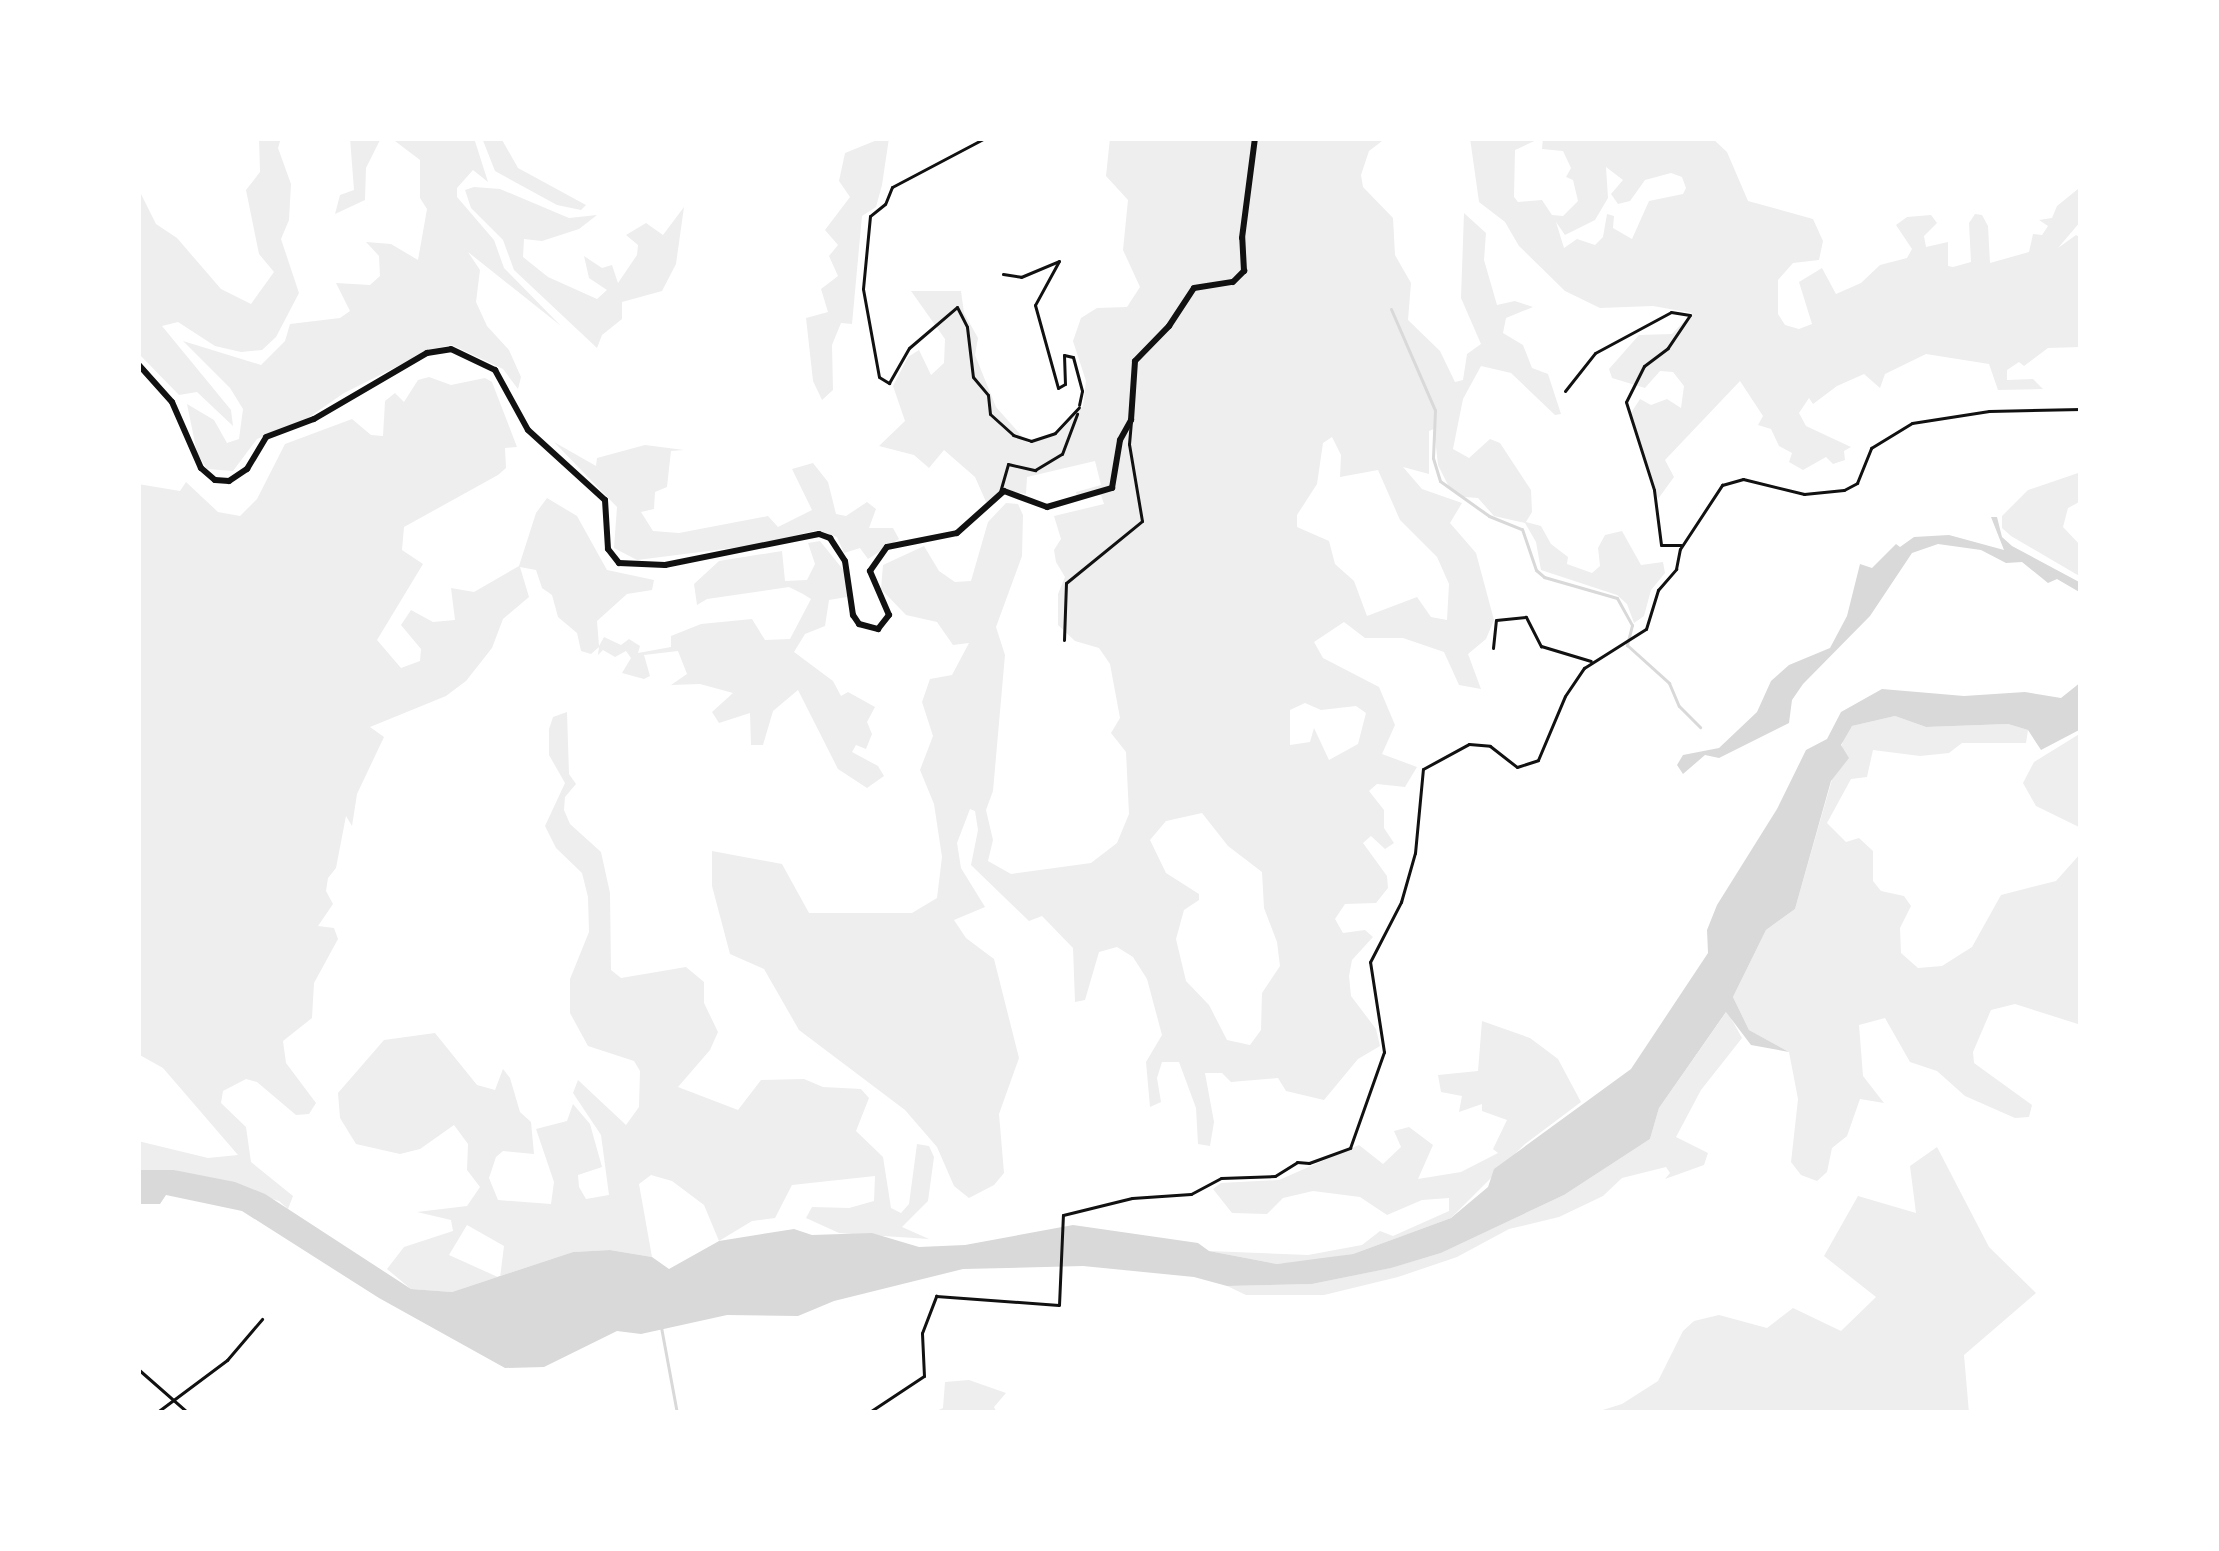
<!DOCTYPE html>
<html>
<head>
<meta charset="utf-8">
<style>
	body { margin:0 }
	#map { position:relative; width:2219px; height:1551px; overflow:hidden; background:#fff; font-family:Barlow,sans-serif }
	div>[style] { position:absolute }
	[style*='--x'] { left:calc(var(--x)*1px); top:calc(var(--y)*1px); width:calc(var(--w)*1px); rotate:calc(var(--a)*1deg) }
	.green>* { inset:0; background:#eee }
	.water>* { inset:0; background:#d9d9d9 }
	.stream>* { height:3px; margin:-1.5px; padding:0 1.5px; transform-origin:1.5px; border-radius:1.5px; background:#d9d9d9 }
	.minor>* { height:3px; margin:-1.5px; padding:0 1.5px; transform-origin:1.5px; border-radius:1.5px; background:#111 }
	.trunk>* { height:6px; margin:-3px; padding:0 3px; transform-origin:3px; border-radius:3px; background:#111 }
	span { translate:-50% -50%; white-space:nowrap; text-align:center; line-height:1.15; -webkit-text-stroke:9px #fff; paint-order:stroke }
	.frame { position:absolute; inset:0; border:141px solid #fff; pointer-events:none }
</style>
</head>
<body>
<div id="map">
	<div class="green">
		<div style="clip-path:polygon(259px 138px,281px 138px,278px 148px,291px 184px,289px 220px,281px 239px,299px 293px,276px 337px,262px 350px,241px 352px,215px 346px,178px 322px,162px 326px,231px 410px,233px 426px,197px 392px,179px 395px,138px 353px,138px 188px,156px 224px,177px 238px,221px 289px,251px 304px,274px 272px,259px 254px,246px 190px,260px 172px)"></div>
		<div style="clip-path:polygon(350px 138px,381px 138px,366px 168px,365px 200px,335px 214px,340px 195px,354px 190px)"></div>
		<div style="clip-path:polygon(400px 138px,474px 138px,488px 182px,473px 170px,457px 188px,457px 197px,494px 240px,504px 268px,561px 326px,468px 252px,480px 270px,476px 302px,487px 326px,509px 350px,521px 377px,518px 389px,503px 369px,452px 345px,432px 349px,344px 393px,305px 420px,257px 439px,233px 471px,207px 469px,197px 453px,187px 404px,214px 420px,227px 443px,239px 439px,243px 409px,230px 388px,183px 341px,261px 365px,285px 341px,290px 324px,340px 318px,350px 311px,336px 283px,370px 285px,380px 276px,379px 256px,366px 242px,391px 244px,418px 260px,427px 209px,420px 198px,420px 160px,395px 141px)"></div>
		<div style="clip-path:polygon(482px 138px,501px 138px,518px 168px,586px 205px,581px 210px,557px 205px,495px 171px)"></div>
		<div style="clip-path:polygon(882px 138px,889px 138px,882px 185px,876px 207px,862px 216px,852px 324px,841px 323px,832px 345px,833px 390px,822px 400px,813px 381px,806px 318px,828px 312px,821px 289px,838px 276px,829px 256px,838px 245px,825px 230px,850px 197px,839px 181px,845px 153px)"></div>
		<div style="clip-path:polygon(evenodd,1110px 138px,1386px 138px,1369px 151px,1361px 175px,1363px 187px,1393px 218px,1395px 255px,1411px 283px,1408px 320px,1440px 351px,1455px 382px,1463px 380px,1467px 354px,1481px 344px,1461px 298px,1464px 213px,1486px 233px,1484px 260px,1497px 305px,1515px 301px,1533px 307px,1506px 318px,1503px 333px,1523px 345px,1532px 368px,1548px 374px,1561px 414px,1555px 415px,1511px 373px,1481px 366px,1463px 399px,1453px 449px,1469px 458px,1490px 439px,1500px 443px,1531px 490px,1532px 512px,1526px 522px,1541px 526px,1551px 544px,1568px 557px,1567px 564px,1592px 573px,1600px 566px,1598px 548px,1605px 535px,1622px 531px,1641px 565px,1663px 562px,1665px 573px,1651px 590px,1644px 616px,1634px 623px,1627px 604px,1617px 595px,1541px 570px,1536px 542px,1525px 523px,1494px 516px,1478px 498px,1464px 497px,1449px 487px,1438px 465px,1434px 429px,1429px 431px,1429px 474px,1403px 467px,1422px 489px,1462px 503px,1450px 523px,1476px 553px,1494px 620px,1486px 639px,1468px 654px,1481px 689px,1459px 685px,1444px 652px,1403px 638px,1365px 638px,1344px 622px,1314px 642px,1323px 658px,1379px 687px,1395px 725px,1382px 754px,1417px 767px,1405px 787px,1377px 784px,1369px 791px,1384px 810px,1384px 828px,1394px 843px,1385px 849px,1371px 836px,1363px 843px,1387px 876px,1388px 888px,1376px 903px,1345px 904px,1335px 919px,1343px 933px,1365px 930px,1373px 937px,1352px 960px,1349px 976px,1351px 996px,1376px 1029px,1380px 1046px,1358px 1059px,1324px 1100px,1286px 1091px,1278px 1078px,1231px 1082px,1222px 1073px,1205px 1073px,1214px 1122px,1210px 1146px,1198px 1144px,1196px 1108px,1179px 1062px,1162px 1062px,1157px 1078px,1161px 1102px,1150px 1107px,1146px 1062px,1162px 1035px,1147px 979px,1133px 957px,1117px 947px,1099px 952px,1085px 1000px,1075px 1002px,1073px 948px,1042px 916px,1029px 921px,971px 865px,978px 830px,975px 811px,970px 809px,957px 843px,961px 868px,985px 907px,954px 920px,966px 938px,994px 959px,1019px 1058px,999px 1114px,1004px 1173px,994px 1185px,969px 1198px,954px 1186px,937px 1147px,905px 1110px,799px 1030px,764px 969px,730px 954px,712px 886px,712px 851px,782px 864px,809px 913px,912px 913px,937px 898px,942px 857px,934px 804px,920px 770px,933px 736px,922px 702px,930px 679px,952px 675px,969px 643px,953px 645px,937px 622px,906px 615px,881px 589px,883px 565px,924px 546px,939px 571px,955px 582px,971px 581px,988px 522px,1006px 503px,1018px 504px,1023px 515px,1022px 556px,996px 627px,1005px 655px,993px 791px,986px 810px,993px 840px,988px 861px,1011px 874px,1091px 863px,1117px 843px,1129px 814px,1126px 752px,1111px 733px,1120px 718px,1110px 664px,1099px 648px,1075px 641px,1058px 625px,1058px 594px,1065px 577px,1056px 562px,1054px 550px,1061px 539px,1054px 516px,1104px 504px,1101px 495px,1077px 498px,1076px 492px,1101px 485px,1095px 461px,1027px 477px,1026px 494px,1008px 491px,987px 504px,975px 477px,944px 450px,929px 468px,914px 455px,879px 446px,905px 421px,893px 386px,908px 357px,919px 350px,931px 375px,944px 363px,945px 339px,911px 291px,961px 291px,964px 313px,978px 338px,975px 355px,996px 407px,1028px 443px,1057px 435px,1083px 406px,1086px 381px,1073px 341px,1081px 318px,1097px 308px,1127px 307px,1140px 287px,1123px 250px,1128px 200px,1106px 176px,1110px 138px,1332px 437px,1341px 455px,1340px 477px,1378px 470px,1400px 520px,1437px 557px,1449px 584px,1447px 620px,1431px 617px,1417px 597px,1367px 616px,1354px 581px,1335px 564px,1329px 541px,1297px 527px,1297px 515px,1317px 484px,1323px 443px,1332px 437px,1110px 138px,1305px 703px,1321px 710px,1356px 706px,1366px 713px,1358px 744px,1329px 760px,1314px 728px,1310px 742px,1290px 745px,1290px 710px,1305px 703px,1110px 138px,1202px 813px,1228px 846px,1262px 872px,1264px 908px,1277px 942px,1280px 966px,1262px 993px,1261px 1030px,1250px 1045px,1227px 1040px,1209px 1005px,1186px 981px,1176px 939px,1184px 910px,1199px 900px,1199px 894px,1166px 873px,1150px 840px,1166px 821px,1202px 813px)"></div>
		<div style="clip-path:polygon(evenodd,1470px 138px,1541px 138px,1515px 150px,1514px 197px,1518px 202px,1542px 200px,1552px 215px,1563px 216px,1578px 201px,1573px 180px,1566px 177px,1571px 168px,1563px 151px,1542px 149px,1543px 138px,1712px 138px,1727px 152px,1748px 201px,1813px 219px,1823px 241px,1819px 260px,1793px 263px,1778px 280px,1778px 314px,1785px 325px,1799px 329px,1812px 324px,1799px 282px,1822px 268px,1836px 294px,1861px 283px,1880px 265px,1907px 258px,1912px 249px,1896px 225px,1907px 217px,1931px 215px,1937px 223px,1924px 236px,1926px 247px,1948px 242px,1948px 266px,1953px 267px,1971px 262px,1969px 223px,1975px 214px,1982px 215px,1988px 226px,1990px 263px,2029px 252px,2033px 234px,2042px 235px,2048px 226px,2039px 220px,2052px 218px,2057px 206px,2078px 189px,2081px 221px,2058px 248px,2076px 235px,2081px 238px,2081px 347px,2048px 348px,2024px 366px,2019px 362px,2007px 370px,2007px 380px,2033px 379px,2043px 389px,1998px 390px,1989px 364px,1926px 354px,1885px 374px,1880px 388px,1864px 374px,1837px 386px,1813px 404px,1809px 398px,1799px 413px,1806px 426px,1851px 447px,1844px 451px,1845px 460px,1833px 464px,1826px 457px,1803px 470px,1789px 462px,1792px 453px,1779px 446px,1771px 429px,1758px 425px,1763px 416px,1740px 381px,1665px 460px,1674px 477px,1658px 499px,1631px 413px,1640px 399px,1651px 405px,1667px 399px,1681px 408px,1684px 386px,1673px 372px,1660px 371px,1645px 388px,1612px 378px,1609px 369px,1639px 335px,1672px 334px,1692px 313px,1653px 306px,1600px 308px,1565px 291px,1519px 246px,1505px 222px,1479px 202px,1470px 138px,1606px 167px,1623px 180px,1611px 194px,1618px 204px,1630px 201px,1645px 180px,1671px 173px,1682px 177px,1686px 188px,1683px 194px,1649px 201px,1632px 239px,1613px 228px,1614px 216px,1607px 214px,1603px 237px,1595px 245px,1577px 239px,1564px 248px,1556px 222px,1565px 235px,1595px 220px,1608px 198px,1606px 167px)"></div>
		<div style="clip-path:polygon(474px 187px,500px 189px,569px 218px,597px 215px,579px 229px,542px 241px,524px 239px,523px 257px,548px 277px,597px 299px,607px 290px,589px 278px,584px 256px,602px 268px,612px 265px,618px 283px,637px 255px,638px 245px,626px 235px,646px 223px,663px 235px,684px 207px,676px 264px,662px 291px,622px 302px,622px 319px,602px 335px,597px 348px,514px 270px,503px 240px,471px 208px,465px 190px)"></div>
		<div style="clip-path:polygon(429px 377px,451px 385px,485px 378px,492px 382px,517px 447px,505px 448px,506px 468px,498px 475px,404px 527px,402px 550px,423px 564px,377px 640px,401px 668px,420px 661px,421px 649px,401px 625px,411px 610px,433px 622px,455px 620px,451px 588px,474px 592px,519px 566px,536px 513px,547px 498px,577px 516px,607px 570px,654px 580px,652px 590px,627px 594px,597px 621px,599px 646px,604px 637px,621px 645px,629px 639px,640px 646px,638px 653px,671px 647px,671px 636px,701px 624px,752px 619px,765px 640px,790px 639px,811px 599px,803px 594px,789px 587px,707px 599px,697px 605px,694px 584px,719px 561px,782px 551px,785px 581px,807px 580px,815px 564px,808px 543px,820px 541px,845px 572px,847px 597px,829px 600px,825px 626px,805px 634px,794px 652px,833px 681px,841px 696px,848px 692px,875px 707px,867px 722px,872px 734px,866px 749px,856px 745px,852px 752px,878px 766px,884px 776px,867px 788px,838px 769px,798px 690px,773px 711px,763px 745px,751px 745px,750px 713px,719px 723px,712px 712px,733px 693px,700px 684px,671px 685px,687px 674px,678px 651px,644px 655px,650px 676px,644px 679px,622px 673px,631px 658px,626px 651px,615px 657px,603px 650px,598px 655px,599px 647px,591px 654px,581px 651px,577px 633px,558px 617px,552px 595px,542px 588px,536px 570px,520px 567px,529px 597px,503px 619px,492px 648px,466px 681px,446px 696px,370px 727px,384px 737px,357px 794px,352px 826px,346px 816px,336px 868px,328px 878px,326px 891px,333px 904px,318px 926px,334px 928px,338px 939px,314px 983px,312px 1018px,283px 1041px,286px 1063px,316px 1103px,309px 1114px,296px 1115px,257px 1082px,246px 1079px,223px 1091px,221px 1103px,246px 1127px,251px 1162px,293px 1196px,288px 1209px,279px 1201px,174px 1170px,138px 1170px,138px 1141px,208px 1158px,238px 1155px,163px 1068px,138px 1054px,138px 484px,180px 491px,186px 482px,218px 512px,240px 516px,257px 499px,285px 444px,352px 419px,371px 435px,383px 436px,385px 401px,395px 393px,404px 402px,418px 380px)"></div>
		<div style="clip-path:polygon(554px 442px,596px 466px,597px 458px,645px 445px,684px 450px,671px 451px,667px 487px,655px 492px,654px 509px,641px 512px,653px 531px,679px 533px,768px 516px,778px 527px,812px 510px,792px 469px,813px 463px,828px 482px,836px 514px,846px 516px,867px 502px,876px 509px,869px 528px,893px 528px,899px 539px,868px 559px,860px 548px,844px 553px,837px 537px,818px 530px,756px 545px,637px 560px,614px 548px,617px 507px)"></div>
		<div style="clip-path:polygon(2081px 472px,2081px 501px,2068px 508px,2063px 527px,2081px 546px,2081px 577px,2011px 536px,2002px 528px,2002px 516px,2028px 490px)"></div>
		<div style="clip-path:polygon(evenodd,567px 712px,569px 774px,576px 784px,565px 797px,564px 810px,570px 824px,601px 852px,610px 893px,611px 970px,621px 978px,686px 967px,704px 982px,704px 1003px,718px 1032px,710px 1050px,678px 1087px,738px 1110px,761px 1080px,804px 1079px,823px 1087px,861px 1089px,869px 1098px,856px 1131px,883px 1157px,891px 1208px,901px 1213px,909px 1204px,917px 1144px,929px 1146px,934px 1157px,928px 1201px,902px 1227px,929px 1239px,839px 1233px,806px 1218px,812px 1207px,849px 1208px,874px 1201px,875px 1176px,792px 1185px,775px 1218px,752px 1221px,719px 1241px,704px 1205px,672px 1181px,651px 1175px,639px 1184px,652px 1257px,610px 1250px,573px 1252px,452px 1292px,411px 1289px,387px 1269px,404px 1247px,453px 1231px,451px 1220px,417px 1212px,467px 1206px,480px 1187px,467px 1170px,468px 1144px,454px 1125px,420px 1149px,400px 1154px,356px 1144px,340px 1118px,338px 1093px,384px 1040px,435px 1033px,477px 1085px,495px 1090px,503px 1069px,510px 1078px,520px 1112px,531px 1122px,534px 1154px,503px 1151px,496px 1157px,489px 1178px,498px 1200px,551px 1204px,554px 1182px,536px 1129px,567px 1121px,573px 1104px,590px 1124px,602px 1167px,578px 1175px,579px 1187px,586px 1199px,609px 1195px,601px 1135px,573px 1093px,578px 1080px,626px 1125px,639px 1107px,640px 1071px,634px 1061px,588px 1046px,570px 1013px,570px 979px,589px 932px,588px 897px,582px 873px,556px 848px,545px 826px,565px 783px,549px 755px,549px 729px,553px 717px,567px 712px,467px 1225px,504px 1246px,500px 1278px,449px 1255px,467px 1225px)"></div>
		<div style="clip-path:polygon(1895px 716px,1926px 727px,2008px 724px,2028px 730px,2026px 743px,1962px 743px,1949px 753px,1920px 756px,1873px 750px,1867px 777px,1851px 779px,1827px 823px,1846px 842px,1859px 838px,1873px 851px,1873px 881px,1881px 891px,1904px 896px,1911px 906px,1900px 928px,1901px 953px,1918px 968px,1942px 966px,1972px 947px,2001px 895px,2056px 881px,2081px 853px,2081px 1025px,2015px 1004px,1991px 1010px,1973px 1052px,1974px 1063px,2032px 1105px,2029px 1117px,2015px 1118px,1965px 1096px,1937px 1071px,1910px 1062px,1885px 1018px,1859px 1025px,1863px 1076px,1884px 1103px,1860px 1099px,1847px 1136px,1832px 1148px,1827px 1172px,1817px 1181px,1801px 1175px,1791px 1162px,1798px 1099px,1789px 1052px,1749px 1030px,1733px 997px,1766px 930px,1795px 909px,1845px 734px,1852px 726px)"></div>
		<div style="clip-path:polygon(2081px 733px,2081px 828px,2036px 806px,2023px 783px,2034px 762px)"></div>
		<div style="clip-path:polygon(1727px 1011px,1742px 1038px,1701px 1090px,1676px 1137px,1708px 1153px,1704px 1165px,1665px 1179px,1670px 1173px,1666px 1167px,1622px 1178px,1603px 1196px,1559px 1217px,1509px 1229px,1457px 1257px,1398px 1277px,1324px 1295px,1246px 1295px,1227px 1286px,1312px 1284px,1390px 1268px,1441px 1253px,1564px 1195px,1650px 1139px,1659px 1108px)"></div>
		<div style="clip-path:polygon(1482px 1021px,1530px 1038px,1558px 1059px,1581px 1102px,1525px 1144px,1451px 1218px,1353px 1254px,1309px 1261px,1277px 1264px,1209px 1251px,1308px 1255px,1362px 1245px,1380px 1231px,1393px 1236px,1449px 1211px,1449px 1198px,1422px 1200px,1387px 1215px,1360px 1197px,1313px 1191px,1283px 1198px,1267px 1214px,1232px 1213px,1213px 1189px,1221px 1183px,1279px 1180px,1359px 1145px,1383px 1164px,1401px 1147px,1394px 1131px,1409px 1127px,1433px 1145px,1418px 1179px,1461px 1172px,1498px 1153px,1493px 1149px,1507px 1120px,1482px 1111px,1482px 1104px,1459px 1112px,1462px 1096px,1441px 1092px,1438px 1075px,1478px 1071px)"></div>
		<div style="clip-path:polygon(1937px 1147px,1989px 1247px,2036px 1293px,1964px 1355px,1969px 1413px,1593px 1413px,1622px 1404px,1658px 1381px,1683px 1331px,1694px 1321px,1719px 1315px,1767px 1328px,1793px 1308px,1841px 1331px,1876px 1297px,1824px 1256px,1858px 1196px,1916px 1213px,1910px 1166px)"></div>
		<div style="clip-path:polygon(969px 1380px,1006px 1393px,994px 1407px,997px 1413px,932px 1413px,943px 1408px,945px 1382px)"></div>
	</div>
	<div class="water">
		<div style="clip-path:polygon(1991px 517px,1997px 517px,2002px 537px,2012px 546px,2081px 583px,2081px 593px,2057px 579px,2048px 583px,2022px 562px,2006px 563px,1981px 550px,1938px 544px,1912px 553px,1870px 616px,1803px 684px,1792px 700px,1789px 723px,1719px 758px,1705px 755px,1683px 774px,1677px 765px,1683px 755px,1719px 748px,1757px 712px,1771px 681px,1789px 665px,1830px 648px,1847px 616px,1860px 564px,1872px 568px,1896px 544px,1900px 547px,1914px 537px,1949px 535px,2004px 550px)"></div>
		<div style="clip-path:polygon(2081px 682px,2081px 729px,2041px 750px,2028px 730px,2008px 724px,1926px 727px,1895px 716px,1852px 726px,1841px 745px,1849px 758px,1831px 781px,1795px 909px,1766px 930px,1733px 997px,1749px 1030px,1789px 1052px,1751px 1045px,1726px 1012px,1659px 1108px,1650px 1139px,1564px 1195px,1441px 1253px,1391px 1268px,1312px 1284px,1227px 1286px,1194px 1277px,1083px 1266px,963px 1269px,834px 1301px,798px 1316px,727px 1315px,641px 1334px,617px 1331px,544px 1367px,505px 1368px,379px 1298px,242px 1211px,166px 1195px,160px 1204px,138px 1204px,138px 1170px,174px 1170px,235px 1182px,265px 1194px,411px 1289px,452px 1292px,573px 1252px,610px 1250px,652px 1257px,669px 1269px,719px 1241px,794px 1229px,812px 1235px,872px 1233px,919px 1247px,965px 1245px,1073px 1225px,1198px 1243px,1209px 1251px,1277px 1264px,1353px 1254px,1451px 1218px,1488px 1187px,1494px 1169px,1631px 1069px,1708px 953px,1707px 930px,1717px 905px,1777px 809px,1806px 750px,1827px 739px,1841px 712px,1882px 689px,1964px 696px,2025px 692px,2061px 698px)"></div>
	</div>
	<div class="stream">
		<div style="--x:1391;--y:309;--w:110;--a:66.5"></div>
		<div style="--x:1435;--y:410;--w:48;--a:92.4"></div>
		<div style="--x:1433;--y:458;--w:24;--a:73"></div>
		<div style="--x:1440;--y:481;--w:60;--a:35.5"></div>
		<div style="--x:1489;--y:516;--w:35;--a:22"></div>
		<div style="--x:1522;--y:529;--w:43;--a:71.1"></div>
		<div style="--x:1536;--y:570;--w:11;--a:41"></div>
		<div style="--x:1544;--y:577;--w:76;--a:16"></div>
		<div style="--x:1617;--y:598;--w:31;--a:61"></div>
		<div style="--x:1632;--y:625;--w:21;--a:104"></div>
		<div style="--x:1627;--y:645;--w:57;--a:42.1"></div>
		<div style="--x:1669;--y:683;--w:25;--a:67"></div>
		<div style="--x:1679;--y:706;--w:30;--a:45"></div>
		<div style="--x:661;--y:1327;--w:87;--a:79.5"></div>
	</div>
	<div class="minor">
		<div style="--x:985;--y:138;--w:105;--a:152.2"></div>
		<div style="--x:892;--y:187;--w:18;--a:112"></div>
		<div style="--x:885;--y:204;--w:19;--a:141"></div>
		<div style="--x:870;--y:216;--w:73;--a:95.5"></div>
		<div style="--x:863;--y:289;--w:89;--a:79.7"></div>
		<div style="--x:879;--y:377;--w:12;--a:31"></div>
		<div style="--x:889;--y:383;--w:40;--a:-60.3"></div>
		<div style="--x:909;--y:348;--w:63;--a:-40.5"></div>
		<div style="--x:957;--y:307;--w:22;--a:63"></div>
		<div style="--x:967;--y:327;--w:50;--a:83.2"></div>
		<div style="--x:973;--y:377;--w:23;--a:50"></div>
		<div style="--x:988;--y:395;--w:19;--a:84"></div>
		<div style="--x:990;--y:414;--w:31;--a:42"></div>
		<div style="--x:1013;--y:435;--w:19;--a:18"></div>
		<div style="--x:1031;--y:441;--w:25;--a:-18"></div>
		<div style="--x:1055;--y:433;--w:35;--a:-47"></div>
		<div style="--x:1003;--y:274;--w:18;--a:9"></div>
		<div style="--x:1021;--y:277;--w:41;--a:-22.8"></div>
		<div style="--x:1059;--y:261;--w:50;--a:118.6"></div>
		<div style="--x:1035;--y:305;--w:86;--a:74.5"></div>
		<div style="--x:1058;--y:388;--w:8;--a:-30"></div>
		<div style="--x:1065;--y:384;--w:29;--a:-92"></div>
		<div style="--x:1064;--y:355;--w:9;--a:13"></div>
		<div style="--x:1073;--y:357;--w:35;--a:75"></div>
		<div style="--x:1082;--y:391;--w:14;--a:102"></div>
		<div style="--x:1565;--y:391;--w:48;--a:-51.7"></div>
		<div style="--x:1595;--y:353;--w:86;--a:-28.3"></div>
		<div style="--x:1671;--y:312;--w:19;--a:9"></div>
		<div style="--x:1690;--y:315;--w:40;--a:124"></div>
		<div style="--x:1668;--y:348;--w:30;--a:143"></div>
		<div style="--x:1644;--y:366;--w:40;--a:116.6"></div>
		<div style="--x:1626;--y:402;--w:92;--a:72.3"></div>
		<div style="--x:1654;--y:490;--w:55;--a:82.7"></div>
		<div style="--x:1661;--y:545;--w:20;--a:0"></div>
		<div style="--x:1000;--y:492;--w:29;--a:-74"></div>
		<div style="--x:1008;--y:464;--w:28;--a:13"></div>
		<div style="--x:1035;--y:470;--w:31;--a:-31"></div>
		<div style="--x:1062;--y:454;--w:43;--a:-69.4"></div>
		<div style="--x:1064;--y:640;--w:57;--a:-88"></div>
		<div style="--x:1066;--y:583;--w:98;--a:-39.2"></div>
		<div style="--x:1142;--y:521;--w:78;--a:-99.6"></div>
		<div style="--x:1129;--y:444;--w:22;--a:-85"></div>
		<div style="--x:1493;--y:648;--w:28;--a:-84"></div>
		<div style="--x:1496;--y:620;--w:30;--a:-6"></div>
		<div style="--x:1526;--y:617;--w:33;--a:63"></div>
		<div style="--x:1541;--y:646;--w:52;--a:16.7"></div>
		<div style="--x:138;--y:1369;--w:67;--a:41.3"></div>
		<div style="--x:156;--y:1413;--w:89;--a:-36.7"></div>
		<div style="--x:227;--y:1360;--w:54;--a:-49.5"></div>
		<div style="--x:868;--y:1413;--w:67;--a:-33.5"></div>
		<div style="--x:924;--y:1376;--w:43;--a:-92.7"></div>
		<div style="--x:922;--y:1333;--w:40;--a:-69"></div>
		<div style="--x:936;--y:1296;--w:123;--a:4.2"></div>
		<div style="--x:1059;--y:1305;--w:90;--a:-87.5"></div>
		<div style="--x:1063;--y:1215;--w:71;--a:-13.8"></div>
		<div style="--x:1132;--y:1198;--w:59;--a:-3.9"></div>
		<div style="--x:1191;--y:1194;--w:34;--a:-28"></div>
		<div style="--x:1221;--y:1178;--w:54;--a:-2.1"></div>
		<div style="--x:1275;--y:1176;--w:26;--a:-32"></div>
		<div style="--x:1297;--y:1162;--w:12;--a:5"></div>
		<div style="--x:1309;--y:1163;--w:44;--a:-20.1"></div>
		<div style="--x:1350;--y:1148;--w:102;--a:-70.5"></div>
		<div style="--x:1384;--y:1052;--w:91;--a:-98.8"></div>
		<div style="--x:1370;--y:962;--w:68;--a:-62.7"></div>
		<div style="--x:1401;--y:902;--w:51;--a:-74.1"></div>
		<div style="--x:1415;--y:853;--w:84;--a:-84.6"></div>
		<div style="--x:1423;--y:769;--w:52;--a:-28.5"></div>
		<div style="--x:1469;--y:744;--w:21;--a:5"></div>
		<div style="--x:1490;--y:746;--w:34;--a:38"></div>
		<div style="--x:1517;--y:767;--w:22;--a:-18"></div>
		<div style="--x:1538;--y:760;--w:69;--a:-67.1"></div>
		<div style="--x:1565;--y:696;--w:34;--a:-56"></div>
		<div style="--x:1584;--y:668;--w:73;--a:-32.2"></div>
		<div style="--x:1646;--y:629;--w:41;--a:-72.9"></div>
		<div style="--x:1658;--y:590;--w:28;--a:-49"></div>
		<div style="--x:1676;--y:569;--w:20;--a:-79"></div>
		<div style="--x:1680;--y:549;--w:77;--a:-56.7"></div>
		<div style="--x:1722;--y:485;--w:22;--a:-16"></div>
		<div style="--x:1743;--y:479;--w:63;--a:13.8"></div>
		<div style="--x:1804;--y:494;--w:40;--a:-5.7"></div>
		<div style="--x:1844;--y:490;--w:15;--a:-28"></div>
		<div style="--x:1857;--y:483;--w:38;--a:-68"></div>
		<div style="--x:1871;--y:448;--w:48;--a:-31.4"></div>
		<div style="--x:1912;--y:423;--w:78;--a:-8.9"></div>
		<div style="--x:1989;--y:411;--w:92;--a:-1.2"></div>
	</div>
	<div class="trunk">
		<div style="--x:138;--y:364;--w:51;--a:48.2"></div>
		<div style="--x:172;--y:402;--w:72;--a:66.3"></div>
		<div style="--x:201;--y:468;--w:18;--a:41"></div>
		<div style="--x:215;--y:480;--w:14;--a:4"></div>
		<div style="--x:229;--y:481;--w:22;--a:-34"></div>
		<div style="--x:247;--y:469;--w:37;--a:-59"></div>
		<div style="--x:266;--y:437;--w:51;--a:-20.6"></div>
		<div style="--x:314;--y:419;--w:131;--a:-30.3"></div>
		<div style="--x:427;--y:353;--w:24;--a:-9"></div>
		<div style="--x:451;--y:349;--w:49;--a:25.5"></div>
		<div style="--x:495;--y:370;--w:68;--a:61.2"></div>
		<div style="--x:528;--y:430;--w:104;--a:42.3"></div>
		<div style="--x:605;--y:500;--w:49;--a:86.5"></div>
		<div style="--x:608;--y:549;--w:18;--a:52"></div>
		<div style="--x:619;--y:563;--w:46;--a:2.5"></div>
		<div style="--x:665;--y:565;--w:157;--a:-11.4"></div>
		<div style="--x:819;--y:534;--w:12;--a:20"></div>
		<div style="--x:830;--y:538;--w:27;--a:57"></div>
		<div style="--x:845;--y:561;--w:55;--a:81.6"></div>
		<div style="--x:853;--y:615;--w:11;--a:56"></div>
		<div style="--x:859;--y:624;--w:20;--a:15"></div>
		<div style="--x:878;--y:629;--w:18;--a:-52"></div>
		<div style="--x:889;--y:615;--w:48;--a:-113.4"></div>
		<div style="--x:870;--y:571;--w:29;--a:-55"></div>
		<div style="--x:887;--y:547;--w:71;--a:-11.3"></div>
		<div style="--x:957;--y:533;--w:63;--a:-41.8"></div>
		<div style="--x:1004;--y:491;--w:46;--a:20.4"></div>
		<div style="--x:1047;--y:507;--w:68;--a:-16.3"></div>
		<div style="--x:1112;--y:488;--w:49;--a:-80.5"></div>
		<div style="--x:1120;--y:440;--w:23;--a:-61"></div>
		<div style="--x:1131;--y:420;--w:59;--a:-86.1"></div>
		<div style="--x:1135;--y:361;--w:49;--a:-45.8"></div>
		<div style="--x:1169;--y:326;--w:45;--a:-56.7"></div>
		<div style="--x:1194;--y:288;--w:39;--a:-9"></div>
		<div style="--x:1233;--y:282;--w:16;--a:-45"></div>
		<div style="--x:1244;--y:271;--w:33;--a:-93"></div>
		<div style="--x:1242;--y:238;--w:101;--a:-82.6"></div>
	</div>
	<div class="frame"></div>
</div>
</body>
</html>
